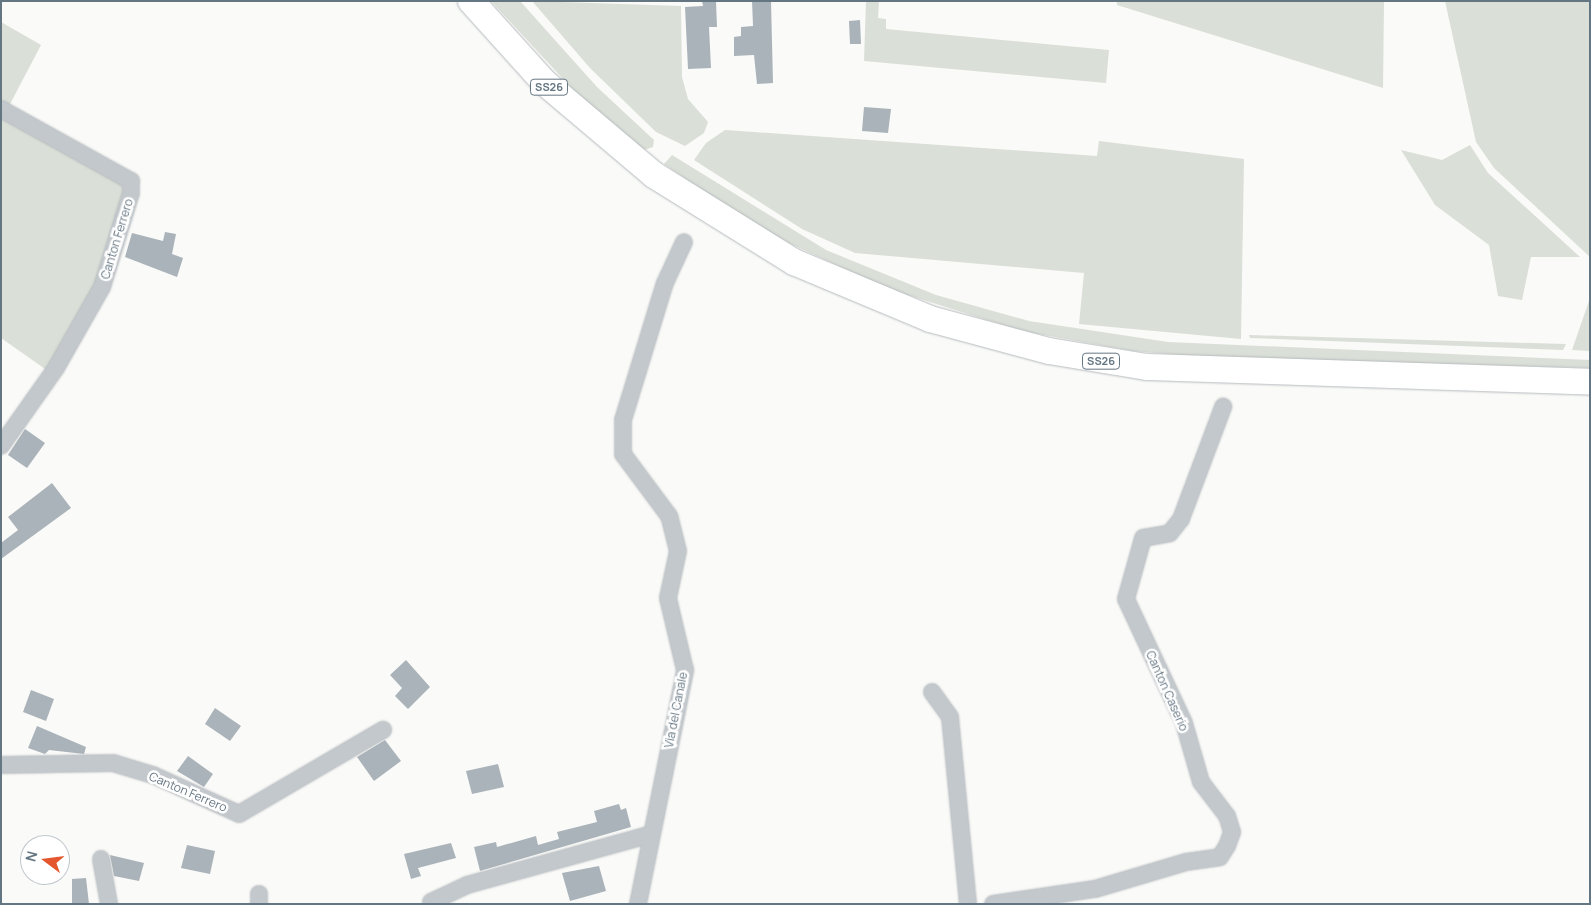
<!DOCTYPE html>
<html>
<head>
<meta charset="utf-8">
<style>
	body { margin:0 }
	#map { position:relative; width:1591px; height:905px; overflow:hidden; background:#fafaf8; font-family:Manrope,sans-serif }
	div>[style] { position:absolute }
	[style*='--x'] { left:calc(var(--x)*1px); top:calc(var(--y)*1px); width:calc(var(--w)*1px); rotate:calc(var(--a)*1deg) }
	.green>* { inset:0; background:#dadfd7 }
	.building>* { inset:0; background:#aab3b9 }
	.roads { filter:drop-shadow(0 0 1px #b5babe) drop-shadow(0 0 1px #b5babe) }
	.minor>* { height:16px; margin:-8px; padding:0 8px; transform-origin:8px; border-radius:8px; background:#c3c8cc }
	.primary>* { height:26px; margin:-13px; padding:0 13px; transform-origin:13px; border-radius:13px; background:#fff }
	span { translate:-50% -50%; white-space:nowrap; text-align:center; line-height:1.15; -webkit-text-stroke:5px #fff; paint-order:stroke }
	.shield-label span { padding:1px 4px; background:#fff; border:1px solid; border-radius:4px; -webkit-text-stroke-width:0 }
	.shield-label { font-size:11px; color:#657683; font-weight:700 }
	.street-label { font-size:12px; color:#657683 }
	.frame { position:absolute; inset:0; border:2px solid #657683; pointer-events:none }
	.north { position:absolute; left:20px; top:835px; width:50px; height:50px; box-sizing:border-box; background:#fff; border:1px solid #c1c8cd; border-radius:50%; rotate:285deg; font-size:14px; font-weight:700; line-height:20px; text-align:center; color:#657683 }
	.north::after { content:''; display:block; margin:auto; width:18px; height:22px; background:#e4572e; clip-path:polygon(50% 0,100% 100%,50% 72%,0 100%) }
</style>
</head>
<body>
<div id="map">
	<div class="green">
		<div style="clip-path:polygon(491px 1px,520px 1px,597px 87px,654px 140px,653px 147px,644px 150px,578px 95px)"></div>
		<div style="clip-path:polygon(532px 1px,681px 6px,682px 77px,688px 99px,708px 122px,704px 133px,685px 146px,656px 132px,590px 68px)"></div>
		<div style="clip-path:polygon(866px 1px,879px 1px,878px 18px,886px 19px,886px 29px,1109px 50px,1106px 83px,864px 61px)"></div>
		<div style="clip-path:polygon(1117px 1px,1384px 1px,1383px 88px,1117px 5px)"></div>
		<div style="clip-path:polygon(1445px 1px,1590px 1px,1590px 257px,1494px 168px,1476px 142px)"></div>
		<div style="clip-path:polygon(1px 22px,41px 45px,9px 106px,1px 102px)"></div>
		<div style="clip-path:polygon(1px 117px,123px 184px,127px 191px,103px 272px,48px 371px,1px 338px)"></div>
		<div style="clip-path:polygon(725px 130px,1097px 156px,1099px 141px,1244px 159px,1241px 339px,1079px 324px,1084px 273px,855px 253px,802px 229px,694px 160px,706px 143px)"></div>
		<div style="clip-path:polygon(1470px 145px,1488px 173px,1580px 257px,1531px 257px,1522px 300px,1498px 296px,1489px 245px,1435px 205px,1401px 150px,1442px 160px)"></div>
		<div style="clip-path:polygon(672px 155px,826px 250px,936px 295px,1029px 321px,1168px 342px,1590px 360px,1590px 368px,1202px 357px,1133px 351px,1022px 331px,889px 289px,793px 245px,743px 218px,664px 164px)"></div>
		<div style="clip-path:polygon(1590px 298px,1590px 351px,1572px 350px)"></div>
		<div style="clip-path:polygon(1249px 335px,1565px 344px,1566px 344px,1563px 350px,1250px 338px)"></div>
	</div>
	<div class="building">
		<div style="clip-path:polygon(702px 1px,716px 1px,717px 27px,709px 27px,711px 68px,688px 69px,685px 7px,703px 6px)"></div>
		<div style="clip-path:polygon(752px 1px,771px 1px,773px 83px,757px 84px,754px 55px,734px 56px,734px 37px,741px 36px,741px 27px,753px 26px)"></div>
		<div style="clip-path:polygon(860px 20px,861px 44px,850px 44px,849px 21px)"></div>
		<div style="clip-path:polygon(864px 107px,891px 109px,888px 133px,862px 131px)"></div>
		<div style="clip-path:polygon(165px 232px,176px 234px,172px 254px,183px 258px,177px 277px,125px 257px,132px 233px,163px 241px)"></div>
		<div style="clip-path:polygon(25px 429px,45px 443px,27px 468px,8px 455px)"></div>
		<div style="clip-path:polygon(52px 483px,71px 508px,1px 559px,1px 543px,18px 530px,8px 517px)"></div>
		<div style="clip-path:polygon(406px 660px,430px 687px,408px 709px,395px 696px,402px 688px,390px 675px)"></div>
		<div style="clip-path:polygon(31px 690px,54px 699px,46px 721px,23px 712px)"></div>
		<div style="clip-path:polygon(215px 708px,241px 726px,230px 741px,205px 724px)"></div>
		<div style="clip-path:polygon(37px 726px,86px 747px,84px 754px,49px 750px,45px 754px,28px 748px)"></div>
		<div style="clip-path:polygon(385px 740px,401px 761px,374px 781px,357px 757px)"></div>
		<div style="clip-path:polygon(188px 756px,213px 774px,204px 787px,177px 771px)"></div>
		<div style="clip-path:polygon(498px 764px,504px 787px,472px 794px,466px 771px)"></div>
		<div style="clip-path:polygon(619px 804px,621px 810px,626px 808px,631px 827px,480px 871px,474px 847px,496px 842px,497px 847px,536px 836px,538px 845px,559px 839px,557px 832px,597px 822px,594px 811px)"></div>
		<div style="clip-path:polygon(451px 843px,456px 858px,418px 868px,421px 876px,411px 879px,404px 854px)"></div>
		<div style="clip-path:polygon(187px 845px,215px 851px,210px 874px,181px 868px)"></div>
		<div style="clip-path:polygon(110px 855px,144px 863px,139px 881px,114px 876px)"></div>
		<div style="clip-path:polygon(599px 866px,606px 891px,570px 901px,562px 873px)"></div>
		<div style="clip-path:polygon(86px 878px,89px 904px,72px 904px,72px 879px)"></div>
	</div>
	<div class="roads">
		<div class="minor">
			<div style="--x:1;--y:109;--w:149;--a:29"></div>
			<div style="--x:131;--y:181;--w:12;--a:90"></div>
			<div style="--x:131;--y:193;--w:98;--a:107.1"></div>
			<div style="--x:102;--y:287;--w:93;--a:119.6"></div>
			<div style="--x:56;--y:368;--w:95;--a:125.2"></div>
			<div style="--x:932;--y:692;--w:31;--a:54"></div>
			<div style="--x:950;--y:717;--w:188;--a:84.5"></div>
			<div style="--x:1;--y:765;--w:112;--a:-1"></div>
			<div style="--x:113;--y:763;--w:42;--a:16.7"></div>
			<div style="--x:153;--y:775;--w:94;--a:24.4"></div>
			<div style="--x:239;--y:814;--w:167;--a:-30.3"></div>
			<div style="--x:101;--y:859;--w:46;--a:79.9"></div>
			<div style="--x:259;--y:894;--w:10;--a:90"></div>
			<div style="--x:431;--y:902;--w:40;--a:-25"></div>
			<div style="--x:467;--y:885;--w:189;--a:-15.4"></div>
			<div style="--x:638;--y:904;--w:239;--a:-78.6"></div>
			<div style="--x:685;--y:670;--w:74;--a:-103.3"></div>
			<div style="--x:668;--y:598;--w:48;--a:-78"></div>
			<div style="--x:678;--y:551;--w:36;--a:-104"></div>
			<div style="--x:669;--y:516;--w:77;--a:-126.6"></div>
			<div style="--x:623;--y:454;--w:34;--a:-90"></div>
			<div style="--x:623;--y:420;--w:143;--a:-73"></div>
			<div style="--x:665;--y:283;--w:45;--a:-65.1"></div>
			<div style="--x:993;--y:904;--w:103;--a:-8.4"></div>
			<div style="--x:1095;--y:889;--w:95;--a:-16.5"></div>
			<div style="--x:1186;--y:862;--w:34;--a:-8"></div>
			<div style="--x:1220;--y:857;--w:13;--a:-58"></div>
			<div style="--x:1227;--y:846;--w:15;--a:-70"></div>
			<div style="--x:1232;--y:832;--w:17;--a:-107"></div>
			<div style="--x:1227;--y:816;--w:43;--a:-127.4"></div>
			<div style="--x:1201;--y:782;--w:61;--a:-106.1"></div>
			<div style="--x:1184;--y:723;--w:137;--a:-115.1"></div>
			<div style="--x:1126;--y:599;--w:63;--a:-74.4"></div>
			<div style="--x:1143;--y:538;--w:27;--a:-10"></div>
			<div style="--x:1170;--y:533;--w:18;--a:-52"></div>
			<div style="--x:1181;--y:519;--w:120;--a:-69.4"></div>
		</div>
		<div class="primary">
			<div style="--x:471;--y:1;--w:109;--a:48"></div>
			<div style="--x:544;--y:82;--w:144;--a:40.2"></div>
			<div style="--x:654;--y:175;--w:165;--a:31.9"></div>
			<div style="--x:794;--y:262;--w:147;--a:22.7"></div>
			<div style="--x:930;--y:319;--w:123;--a:15.1"></div>
			<div style="--x:1049;--y:351;--w:99;--a:9.3"></div>
			<div style="--x:1147;--y:367;--w:443;--a:1.9"></div>
		</div>
	</div>
	<div class="shield-label">
		<span style="left:549px;top:87px">SS26</span>
		<span style="left:1101px;top:361px">SS26</span>
	</div>
	<div class="street-label">
		<span style="left:117px;top:239px;rotate:-73deg">Canton Ferrero</span>
		<span style="left:1167px;top:691px;rotate:66deg">Canton Caserio</span>
		<span style="left:676px;top:710px;rotate:-79deg">Via del Canale</span>
		<span style="left:188px;top:792px;rotate:23deg">Canton Ferrero</span>
	</div>
	<div class="frame"></div>
	<div class="north">N</div>
</div>
</body>
</html>
